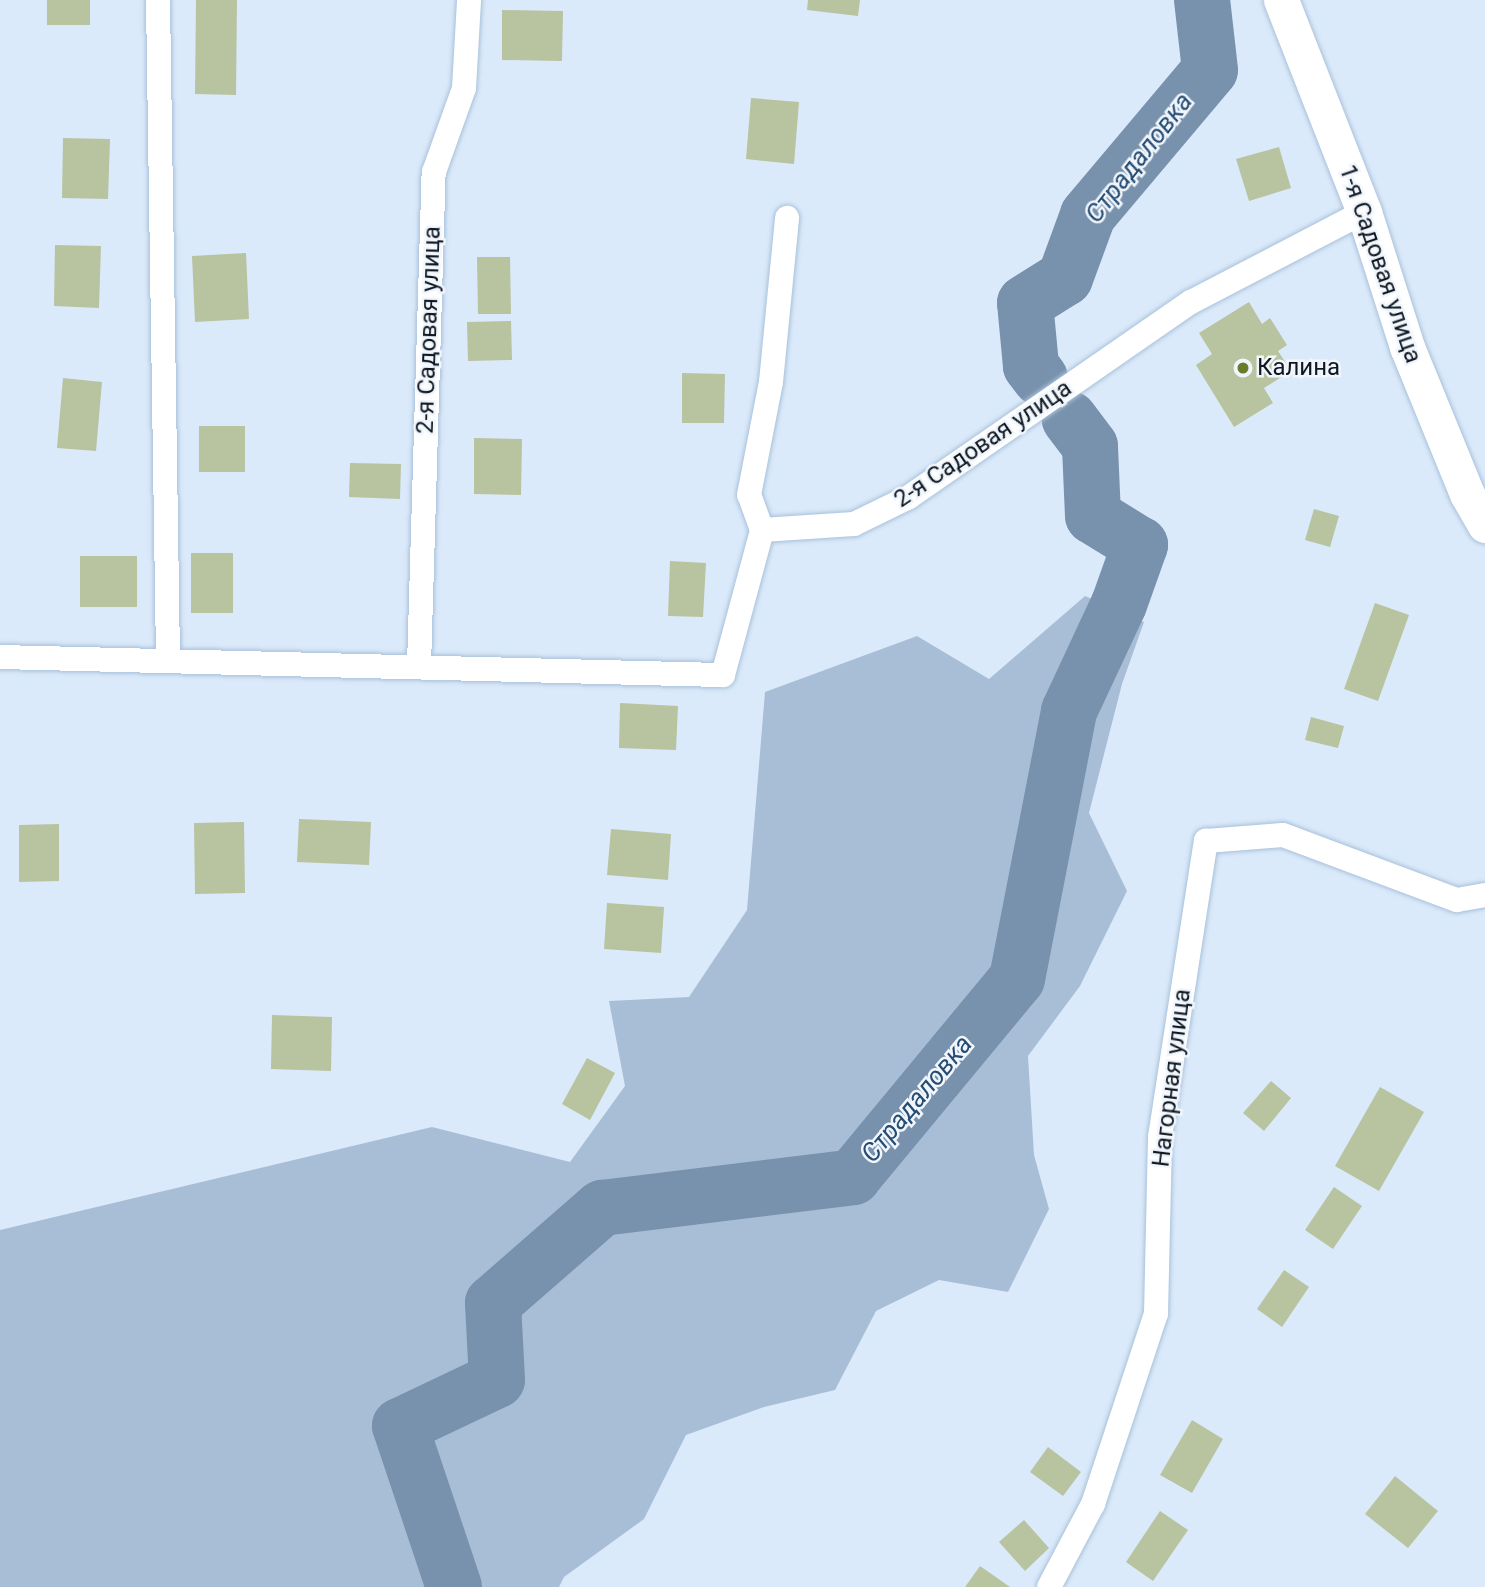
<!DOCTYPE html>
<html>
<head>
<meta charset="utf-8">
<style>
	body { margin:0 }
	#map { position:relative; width:1485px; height:1587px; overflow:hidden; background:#dbeafa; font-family:Roboto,sans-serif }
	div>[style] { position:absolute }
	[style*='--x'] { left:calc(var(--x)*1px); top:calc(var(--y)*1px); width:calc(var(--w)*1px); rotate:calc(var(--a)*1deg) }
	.green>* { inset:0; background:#a8bed6 }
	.river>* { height:56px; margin:-28px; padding:0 28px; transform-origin:28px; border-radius:28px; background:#7891ac }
	.building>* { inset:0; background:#b8c3a0 }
	.roads { filter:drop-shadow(0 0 2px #a8c1db) drop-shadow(0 0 2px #a8c1db) }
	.street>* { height:24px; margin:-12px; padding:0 12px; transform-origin:12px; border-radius:12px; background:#fff }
	.secondary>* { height:35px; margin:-17.5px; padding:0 17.5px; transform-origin:17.5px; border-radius:17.5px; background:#fff }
	.dots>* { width:19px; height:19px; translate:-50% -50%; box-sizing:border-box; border:4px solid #f1f6fc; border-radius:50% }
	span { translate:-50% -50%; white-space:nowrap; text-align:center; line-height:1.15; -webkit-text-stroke:5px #f1f6fc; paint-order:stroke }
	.street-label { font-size:24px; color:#0f1821 }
	.poi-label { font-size:24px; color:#0f1821 }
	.left { translate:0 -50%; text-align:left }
	.water-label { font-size:26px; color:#254c73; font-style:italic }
</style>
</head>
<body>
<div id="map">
	<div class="green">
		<div style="clip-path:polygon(1085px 596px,1144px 622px,1122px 684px,1089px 813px,1127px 891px,1080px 986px,1028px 1056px,1034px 1155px,1049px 1209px,1008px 1292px,939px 1280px,876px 1311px,835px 1390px,764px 1407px,686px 1435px,644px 1519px,564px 1577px,559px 1587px,0 1587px,0 1230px,432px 1127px,570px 1162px,625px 1086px,609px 1001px,689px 997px,747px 910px,765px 692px,917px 636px,989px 679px)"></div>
	</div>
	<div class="river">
		<div style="--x:1040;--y:378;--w:15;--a:-127"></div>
		<div style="--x:1031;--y:366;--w:63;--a:-95.4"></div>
		<div style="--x:1025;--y:303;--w:47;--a:-32"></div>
		<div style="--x:1065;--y:278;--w:67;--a:-69.9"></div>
		<div style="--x:1088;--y:215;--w:189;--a:-49.9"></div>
		<div style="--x:1210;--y:70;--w:70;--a:-96.5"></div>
		<div style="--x:454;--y:1587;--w:170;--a:-108.5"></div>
		<div style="--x:400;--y:1426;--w:107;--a:-25.4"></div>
		<div style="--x:497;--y:1380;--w:77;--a:-93"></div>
		<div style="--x:493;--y:1303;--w:145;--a:-41.1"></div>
		<div style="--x:602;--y:1208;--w:253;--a:-7"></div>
		<div style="--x:853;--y:1177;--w:257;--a:-50.4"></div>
		<div style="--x:1017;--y:979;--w:273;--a:-79"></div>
		<div style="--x:1069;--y:711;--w:118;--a:-65"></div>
		<div style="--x:1119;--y:604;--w:63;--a:-70.4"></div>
		<div style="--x:1140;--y:545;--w:55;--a:-148.3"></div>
		<div style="--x:1093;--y:516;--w:70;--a:-92.5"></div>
		<div style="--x:1090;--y:446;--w:34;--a:-127"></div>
	</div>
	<div class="building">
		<div style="clip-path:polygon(47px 0,90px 0,90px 25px,47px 25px)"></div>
		<div style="clip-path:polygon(196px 0,237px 0,236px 95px,195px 94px)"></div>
		<div style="clip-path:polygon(808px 0,860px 0,858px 16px,807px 10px)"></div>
		<div style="clip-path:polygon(502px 10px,563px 11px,562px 61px,502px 60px)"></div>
		<div style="clip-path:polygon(751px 98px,799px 102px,794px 164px,746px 159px)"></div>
		<div style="clip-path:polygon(63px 138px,110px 139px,108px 199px,62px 198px)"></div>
		<div style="clip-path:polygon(1279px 147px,1291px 188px,1249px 201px,1236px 159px)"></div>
		<div style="clip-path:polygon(55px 245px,101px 246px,99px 308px,54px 306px)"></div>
		<div style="clip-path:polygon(246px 253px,249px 319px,195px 322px,192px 256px)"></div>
		<div style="clip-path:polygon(477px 257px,510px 257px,511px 314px,478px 314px)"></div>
		<div style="clip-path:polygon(1249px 302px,1262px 324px,1270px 318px,1287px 345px,1278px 351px,1291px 371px,1264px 388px,1273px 403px,1234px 427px,1196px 365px,1212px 354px,1199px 333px)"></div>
		<div style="clip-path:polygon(511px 321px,512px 360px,468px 361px,467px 322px)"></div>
		<div style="clip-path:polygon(682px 373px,725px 374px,724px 423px,682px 423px)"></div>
		<div style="clip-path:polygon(63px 378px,102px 382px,96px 451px,57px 448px)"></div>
		<div style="clip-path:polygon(199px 426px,245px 426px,245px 472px,199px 472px)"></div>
		<div style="clip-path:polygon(474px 438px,522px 439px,521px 495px,474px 494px)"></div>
		<div style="clip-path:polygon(350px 463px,401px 464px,400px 499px,349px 497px)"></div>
		<div style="clip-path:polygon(1314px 509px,1339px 516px,1330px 547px,1305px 540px)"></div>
		<div style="clip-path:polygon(191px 553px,233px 553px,233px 613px,191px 613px)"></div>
		<div style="clip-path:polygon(80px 556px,137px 556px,137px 607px,80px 607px)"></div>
		<div style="clip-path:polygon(670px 561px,706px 563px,703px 617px,668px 616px)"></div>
		<div style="clip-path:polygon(1375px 603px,1409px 615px,1378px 701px,1344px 689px)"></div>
		<div style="clip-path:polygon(620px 703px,678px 706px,676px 750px,619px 748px)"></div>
		<div style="clip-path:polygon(1311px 717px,1344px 726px,1338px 748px,1305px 740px)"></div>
		<div style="clip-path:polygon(299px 819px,371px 822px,369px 865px,297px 862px)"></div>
		<div style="clip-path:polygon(244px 822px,245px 893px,195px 894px,194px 823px)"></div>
		<div style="clip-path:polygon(59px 824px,59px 881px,19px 882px,19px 825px)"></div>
		<div style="clip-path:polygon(611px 829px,671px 834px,668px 880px,607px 875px)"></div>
		<div style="clip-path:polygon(607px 903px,664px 907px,661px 953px,604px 949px)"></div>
		<div style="clip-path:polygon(272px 1015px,332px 1017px,331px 1071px,271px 1069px)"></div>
		<div style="clip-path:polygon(587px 1058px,615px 1073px,590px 1120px,562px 1104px)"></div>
		<div style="clip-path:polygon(1271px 1081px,1291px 1098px,1264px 1131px,1243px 1113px)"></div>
		<div style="clip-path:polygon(1380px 1087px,1424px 1112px,1379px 1191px,1335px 1166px)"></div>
		<div style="clip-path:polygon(1334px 1187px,1362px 1206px,1333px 1249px,1305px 1230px)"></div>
		<div style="clip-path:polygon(1284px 1270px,1309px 1287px,1282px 1327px,1257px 1309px)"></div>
		<div style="clip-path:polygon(1192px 1420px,1223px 1439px,1192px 1493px,1160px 1475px)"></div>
		<div style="clip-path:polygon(1048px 1447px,1081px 1472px,1063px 1496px,1030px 1472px)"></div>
		<div style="clip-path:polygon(1395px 1476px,1438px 1511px,1408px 1548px,1365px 1514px)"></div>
		<div style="clip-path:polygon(1160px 1511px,1188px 1530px,1153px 1581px,1126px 1562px)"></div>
		<div style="clip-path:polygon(1024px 1520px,1049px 1548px,1025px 1571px,999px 1542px)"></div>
		<div style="clip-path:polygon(980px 1566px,1010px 1587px,965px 1587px)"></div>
	</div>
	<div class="roads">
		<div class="street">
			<div style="--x:158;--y:0;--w:660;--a:89.13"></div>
			<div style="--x:762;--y:530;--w:37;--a:-110"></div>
			<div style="--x:749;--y:495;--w:115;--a:-79"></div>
			<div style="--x:771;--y:382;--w:165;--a:-84.4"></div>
			<div style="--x:0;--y:657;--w:723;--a:1.43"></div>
			<div style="--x:723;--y:675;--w:150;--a:-74.9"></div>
			<div style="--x:762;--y:530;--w:92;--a:-3.7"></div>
			<div style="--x:854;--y:524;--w:61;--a:-26.1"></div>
			<div style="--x:909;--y:497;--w:343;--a:-34.7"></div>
			<div style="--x:1191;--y:302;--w:195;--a:-27.5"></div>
			<div style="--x:419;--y:666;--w:494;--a:-88.3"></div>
			<div style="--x:434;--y:172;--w:89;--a:-70.3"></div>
			<div style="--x:464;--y:88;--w:88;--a:-86.7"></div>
			<div style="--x:1049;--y:1587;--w:94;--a:-62.1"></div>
			<div style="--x:1093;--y:1504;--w:200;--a:-71.7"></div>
			<div style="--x:1156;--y:1314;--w:177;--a:-88.7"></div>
			<div style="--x:1160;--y:1137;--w:300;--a:-81.2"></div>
			<div style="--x:1206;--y:841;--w:77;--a:-4.5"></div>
			<div style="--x:1283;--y:835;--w:186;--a:20.5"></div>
			<div style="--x:1457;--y:900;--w:28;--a:-10"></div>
		</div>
		<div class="secondary">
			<div style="--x:1281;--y:0;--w:228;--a:68.6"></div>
			<div style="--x:1364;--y:212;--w:142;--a:72.3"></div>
			<div style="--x:1407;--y:347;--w:159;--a:67.8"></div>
			<div style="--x:1467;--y:494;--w:36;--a:60"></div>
		</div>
	</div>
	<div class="dots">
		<div style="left:1243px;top:368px;background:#6a7c2b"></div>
	</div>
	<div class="street-label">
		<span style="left:1380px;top:264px;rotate:71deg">1-я Садовая улица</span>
		<span style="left:429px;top:330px;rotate:-88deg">2-я Садовая улица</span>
		<span style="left:983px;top:444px;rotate:-34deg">2-я Садовая улица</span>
		<span style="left:1172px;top:1078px;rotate:-83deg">Нагорная улица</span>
	</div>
	<div class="poi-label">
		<span class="left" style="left:1257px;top:368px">Калина</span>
	</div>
	<div class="water-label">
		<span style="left:1139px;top:158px;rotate:-52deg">Страдаловка</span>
		<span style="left:917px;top:1099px;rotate:-50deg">Страдаловка</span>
	</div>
</div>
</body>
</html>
